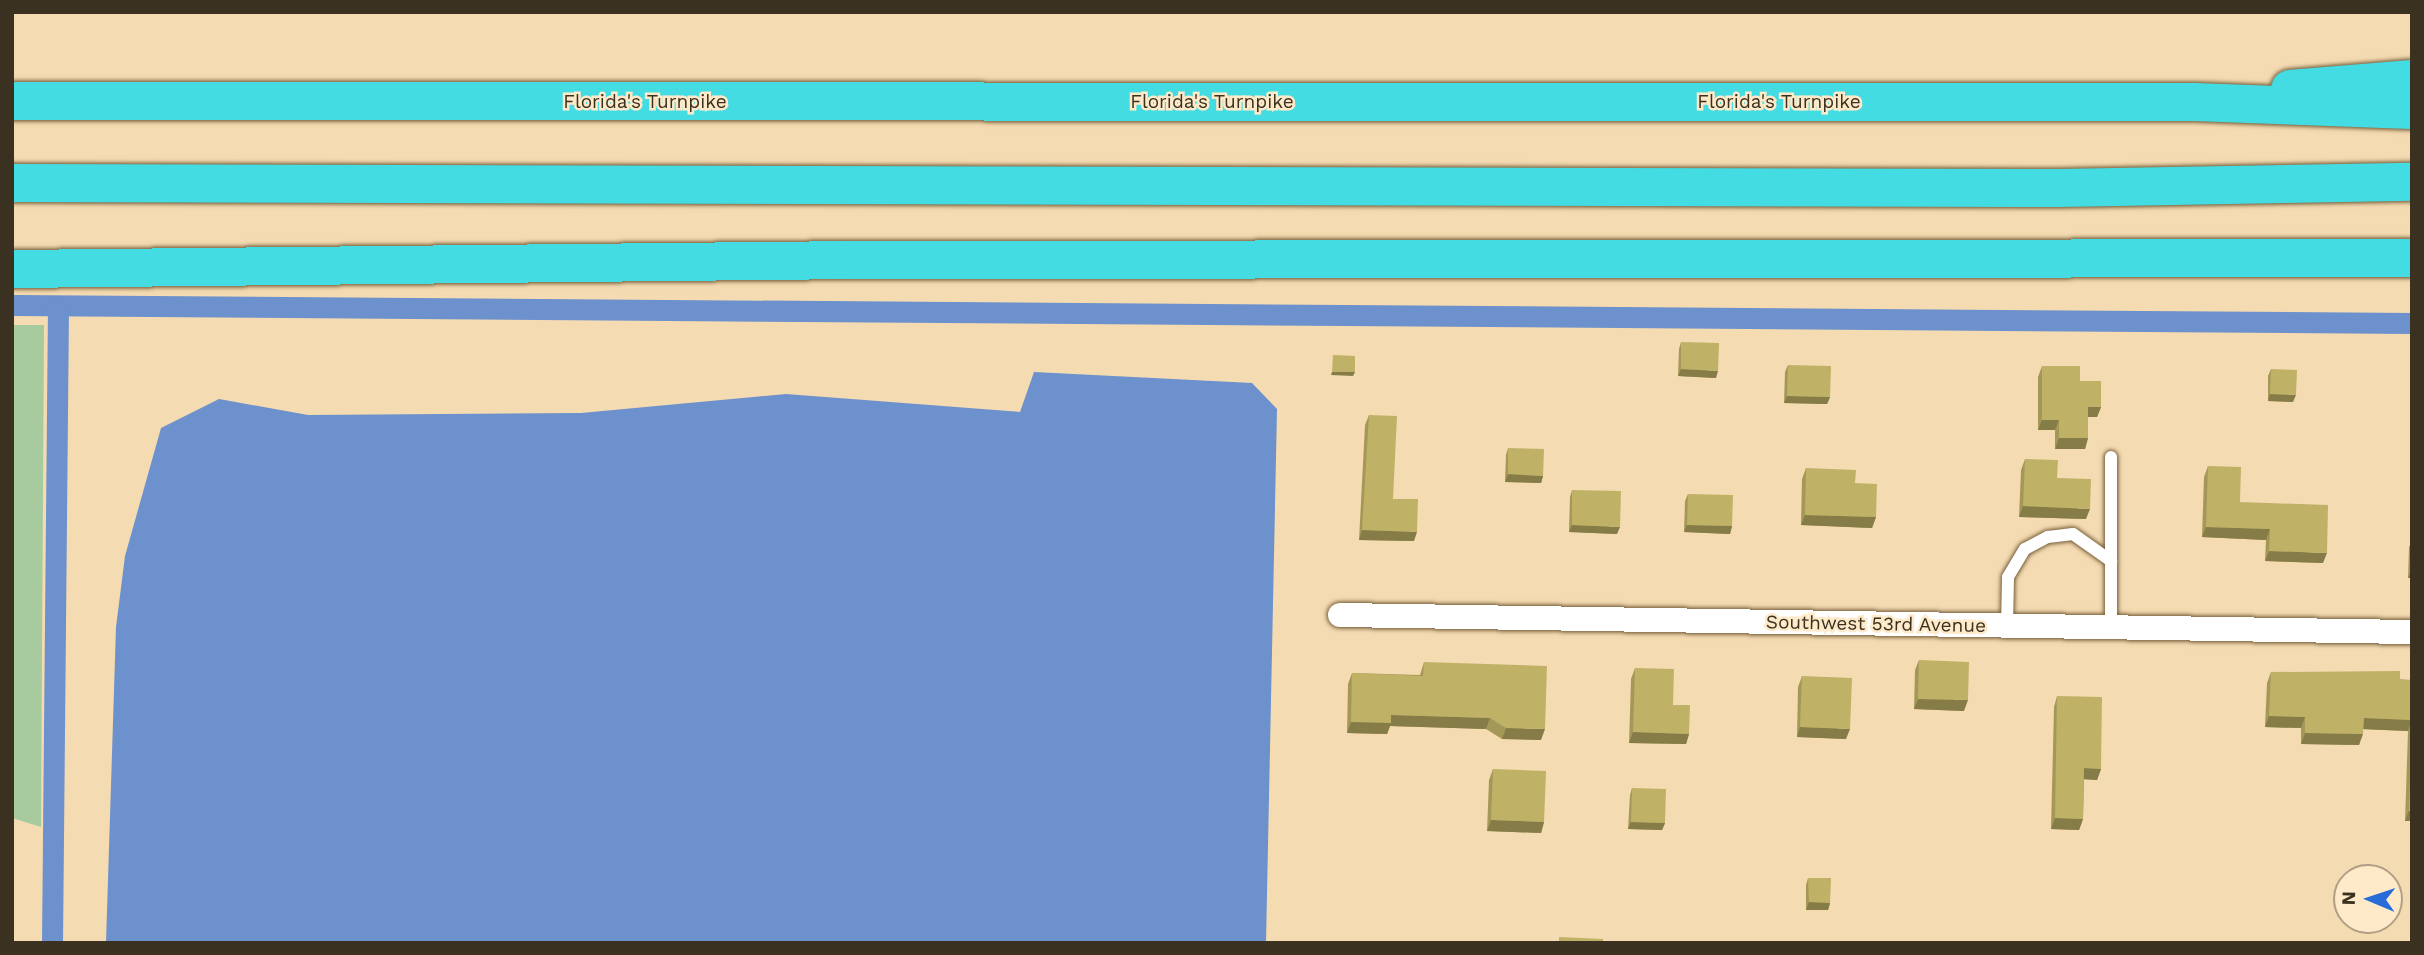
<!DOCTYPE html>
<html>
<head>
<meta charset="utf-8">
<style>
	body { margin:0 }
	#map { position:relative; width:2424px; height:955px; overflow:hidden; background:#f5dbb2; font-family:"Work Sans",sans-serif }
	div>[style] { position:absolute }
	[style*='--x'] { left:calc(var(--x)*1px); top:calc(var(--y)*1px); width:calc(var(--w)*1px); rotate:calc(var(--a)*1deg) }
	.green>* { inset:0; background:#a8ca9f }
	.water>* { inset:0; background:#6c91cc }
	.canal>* { height:21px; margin:-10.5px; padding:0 10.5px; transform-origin:10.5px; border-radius:10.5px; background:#6c91cc }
	.roads { filter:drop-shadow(0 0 2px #765f3a) drop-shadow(0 0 2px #765f3a) }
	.lane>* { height:12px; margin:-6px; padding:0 6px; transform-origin:6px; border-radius:6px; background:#fff }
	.street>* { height:24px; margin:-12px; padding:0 12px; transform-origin:12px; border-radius:12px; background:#fff }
	.highway>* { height:38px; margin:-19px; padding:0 19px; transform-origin:19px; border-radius:19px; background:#44dce3 }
	.wall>* { inset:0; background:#a49858 }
	.shaded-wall>* { inset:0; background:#867c47 }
	.building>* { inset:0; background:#bfb166 }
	span { translate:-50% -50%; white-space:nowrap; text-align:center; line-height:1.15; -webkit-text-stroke:5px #fee9c8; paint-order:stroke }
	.street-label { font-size:19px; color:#3b3121 }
	.frame { position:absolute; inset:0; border:14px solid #3b3121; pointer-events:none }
	.north { position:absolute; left:2333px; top:864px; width:70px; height:70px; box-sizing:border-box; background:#fee9c8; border:2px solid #b09f85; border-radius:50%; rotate:272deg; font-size:19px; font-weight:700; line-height:28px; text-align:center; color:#3b3121 }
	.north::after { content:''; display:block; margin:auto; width:24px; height:32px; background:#276cd8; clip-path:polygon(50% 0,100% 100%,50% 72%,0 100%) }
</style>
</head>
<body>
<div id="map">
	<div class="green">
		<div style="clip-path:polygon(12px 325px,44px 325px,41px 827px,12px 818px)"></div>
	</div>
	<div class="water">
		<div style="clip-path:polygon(1034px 372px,1252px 383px,1277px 409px,1266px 943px,106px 943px,116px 627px,125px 556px,161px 428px,219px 399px,308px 415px,581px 413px,786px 394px,1020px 412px)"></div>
	</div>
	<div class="canal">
		<div style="--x:12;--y:305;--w:2400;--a:0.43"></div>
		<div style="--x:52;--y:943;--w:637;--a:-89.46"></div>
	</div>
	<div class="roads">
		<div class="lane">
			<div style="--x:2007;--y:626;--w:49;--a:-88.8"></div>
			<div style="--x:2008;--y:577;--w:33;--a:-59"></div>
			<div style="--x:2025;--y:549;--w:26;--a:-28"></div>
			<div style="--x:2048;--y:537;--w:25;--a:-7"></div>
			<div style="--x:2073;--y:534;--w:47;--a:35.4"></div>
			<div style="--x:2111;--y:627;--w:170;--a:-90"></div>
		</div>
		<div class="street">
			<div style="--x:1340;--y:615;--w:1072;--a:0.91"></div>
		</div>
		<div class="highway">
			<div style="--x:2290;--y:89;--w:122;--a:-4.7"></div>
			<div style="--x:12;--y:101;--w:2182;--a:0.03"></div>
			<div style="--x:2194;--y:102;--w:218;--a:2.1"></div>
			<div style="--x:12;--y:183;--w:2047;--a:0.14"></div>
			<div style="--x:2059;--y:188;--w:353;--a:-1"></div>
			<div style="--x:12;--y:269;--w:840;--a:-0.61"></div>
			<div style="--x:852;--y:260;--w:1560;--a:-0.07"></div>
		</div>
	</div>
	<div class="wall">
		<div style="clip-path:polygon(1681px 342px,1716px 378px,1678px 376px,1679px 349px)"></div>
		<div style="clip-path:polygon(1788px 365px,1830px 397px,1827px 404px,1784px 403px,1785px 372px)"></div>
		<div style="clip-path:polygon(2042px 366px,2080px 381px,2101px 407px,2097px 417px,2088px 417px,2088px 438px,2085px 449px,2055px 449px,2055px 430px,2038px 430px,2038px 377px)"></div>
		<div style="clip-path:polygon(2271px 369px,2293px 402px,2268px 401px,2268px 376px)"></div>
		<div style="clip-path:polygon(1369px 415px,1393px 499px,1414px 541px,1359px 540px,1365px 425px)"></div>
		<div style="clip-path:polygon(1508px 448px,1543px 476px,1541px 483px,1505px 482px,1506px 455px)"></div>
		<div style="clip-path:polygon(2025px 459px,2057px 478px,2086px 519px,2019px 517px,2021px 470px)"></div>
		<div style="clip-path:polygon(2208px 466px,2240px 502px,2323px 563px,2265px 561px,2266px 540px,2202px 537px,2204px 477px)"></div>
		<div style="clip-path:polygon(1806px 468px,1855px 483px,1876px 517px,1872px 528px,1801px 525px,1802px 479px)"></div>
		<div style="clip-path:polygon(1572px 490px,1617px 534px,1569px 532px,1570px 497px)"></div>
		<div style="clip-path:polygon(1688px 494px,1732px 526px,1730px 534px,1684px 532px,1685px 501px)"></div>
		<div style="clip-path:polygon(2412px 541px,2412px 578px,2408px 578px,2409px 547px)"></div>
		<div style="clip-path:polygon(1919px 660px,1964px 711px,1914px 709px,1915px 670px)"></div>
		<div style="clip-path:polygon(1424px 662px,1541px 740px,1502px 739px,1486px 729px,1390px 726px,1387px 734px,1347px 733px,1348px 684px,1352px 673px,1420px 675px)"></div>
		<div style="clip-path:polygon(1635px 668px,1673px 705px,1689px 734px,1686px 744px,1629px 743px,1631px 679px)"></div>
		<div style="clip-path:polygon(2271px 672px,2412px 680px,2412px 821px,2405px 821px,2408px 731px,2363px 729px,2359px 745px,2301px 744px,2301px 728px,2265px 727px,2267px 683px)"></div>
		<div style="clip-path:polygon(1802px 676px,1846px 739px,1797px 737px,1798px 687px)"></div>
		<div style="clip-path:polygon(2057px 696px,2101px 769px,2097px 780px,2084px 779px,2083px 819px,2079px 830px,2051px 829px,2054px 707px)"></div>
		<div style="clip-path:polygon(1493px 769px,1544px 822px,1541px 833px,1487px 831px,1489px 780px)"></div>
		<div style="clip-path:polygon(1632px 788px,1665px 823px,1662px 830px,1628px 829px,1630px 795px)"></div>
		<div style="clip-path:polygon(1808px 878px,1830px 903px,1828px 910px,1806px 910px,1806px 885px)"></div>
	</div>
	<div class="shaded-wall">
		<div style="clip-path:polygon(1681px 369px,1718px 371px,1716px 378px,1678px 376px)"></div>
		<div style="clip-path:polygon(1332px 372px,1355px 372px,1353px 376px,1331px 375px)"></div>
		<div style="clip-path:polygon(2270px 394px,2296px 395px,2293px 402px,2268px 401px)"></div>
		<div style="clip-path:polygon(1787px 396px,1830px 397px,1827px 404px,1784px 403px)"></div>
		<div style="clip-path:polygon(2088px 407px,2101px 407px,2097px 417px,2084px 417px)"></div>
		<div style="clip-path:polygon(2042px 420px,2059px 420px,2055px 430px,2038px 430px)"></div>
		<div style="clip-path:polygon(2059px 438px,2088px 438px,2085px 449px,2055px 449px)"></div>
		<div style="clip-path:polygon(1508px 474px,1543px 476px,1541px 483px,1505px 482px)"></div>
		<div style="clip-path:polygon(2023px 506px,2090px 509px,2086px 519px,2019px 517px)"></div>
		<div style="clip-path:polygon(1805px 515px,1876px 517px,1872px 528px,1801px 525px)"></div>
		<div style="clip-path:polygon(1572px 525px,1620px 527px,1617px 534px,1569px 532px)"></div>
		<div style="clip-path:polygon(1687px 525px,1732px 526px,1730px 534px,1684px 532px)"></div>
		<div style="clip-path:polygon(2206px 527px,2270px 529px,2266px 540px,2202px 537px)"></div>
		<div style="clip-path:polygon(1362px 530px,1417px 532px,1414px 541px,1359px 540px)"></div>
		<div style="clip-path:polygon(2269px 551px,2327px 553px,2323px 563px,2265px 561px)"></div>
		<div style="clip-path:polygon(2412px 569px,2412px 578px,2408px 578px)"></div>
		<div style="clip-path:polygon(1918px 699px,1968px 700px,1964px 711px,1914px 709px)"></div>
		<div style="clip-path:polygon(1391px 715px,1490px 718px,1486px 729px,1390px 726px,1387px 734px,1347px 733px,1351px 722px)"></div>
		<div style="clip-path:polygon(2269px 716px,2305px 717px,2301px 728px,2265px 727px)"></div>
		<div style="clip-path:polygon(2364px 718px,2412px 720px,2408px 731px,2360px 729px)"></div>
		<div style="clip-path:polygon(1800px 727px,1850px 729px,1846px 739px,1797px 737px)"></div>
		<div style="clip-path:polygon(1506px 728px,1545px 729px,1541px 740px,1502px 739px)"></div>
		<div style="clip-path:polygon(1633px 732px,1689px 734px,1686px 744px,1629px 743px)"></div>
		<div style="clip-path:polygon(2305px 733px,2363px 734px,2359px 745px,2301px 744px)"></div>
		<div style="clip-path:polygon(2084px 768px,2101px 769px,2097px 780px,2080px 779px)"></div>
		<div style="clip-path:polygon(2409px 811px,2412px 811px,2412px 821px,2405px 821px)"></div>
		<div style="clip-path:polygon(2055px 818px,2083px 819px,2079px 830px,2051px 829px)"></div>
		<div style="clip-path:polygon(1491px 820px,1544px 822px,1541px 833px,1487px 831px)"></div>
		<div style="clip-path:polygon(1631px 822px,1665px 823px,1662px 830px,1628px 829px)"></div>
		<div style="clip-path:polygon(1809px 902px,1830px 903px,1828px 910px,1806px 910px)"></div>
	</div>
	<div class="building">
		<div style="clip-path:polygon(1681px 342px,1719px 343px,1718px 371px,1681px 369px)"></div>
		<div style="clip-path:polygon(1333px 355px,1355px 356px,1355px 372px,1332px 372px)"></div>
		<div style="clip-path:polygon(1788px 365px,1831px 366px,1830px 397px,1787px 396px)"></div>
		<div style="clip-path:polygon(2042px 366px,2080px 366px,2080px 381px,2101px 381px,2101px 407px,2088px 407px,2088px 438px,2059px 438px,2059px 420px,2042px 420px)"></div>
		<div style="clip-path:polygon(2271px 369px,2297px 370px,2296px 395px,2270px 394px)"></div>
		<div style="clip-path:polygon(1369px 415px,1397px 416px,1393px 499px,1418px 499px,1417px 532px,1362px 530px)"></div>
		<div style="clip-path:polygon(1508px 448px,1544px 449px,1543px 476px,1508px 474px)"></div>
		<div style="clip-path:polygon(2025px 459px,2058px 460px,2057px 478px,2091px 479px,2090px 509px,2023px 506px)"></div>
		<div style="clip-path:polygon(2208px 466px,2241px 467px,2240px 502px,2328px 505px,2327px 553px,2269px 551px,2270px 529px,2206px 527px)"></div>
		<div style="clip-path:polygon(1806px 468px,1856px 470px,1855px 483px,1877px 484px,1876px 517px,1805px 515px)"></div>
		<div style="clip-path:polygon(1572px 490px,1621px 491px,1620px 527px,1572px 525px)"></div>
		<div style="clip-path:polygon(1688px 494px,1733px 495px,1732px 526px,1687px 525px)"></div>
		<div style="clip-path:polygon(1919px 660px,1969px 662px,1968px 700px,1918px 699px)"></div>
		<div style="clip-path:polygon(1424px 662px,1547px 666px,1545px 729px,1506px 728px,1490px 718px,1391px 715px,1391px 723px,1351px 722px,1352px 673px,1423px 676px)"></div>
		<div style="clip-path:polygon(1635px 668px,1674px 669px,1673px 705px,1690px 705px,1689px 734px,1633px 732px)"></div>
		<div style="clip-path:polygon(2400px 671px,2400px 680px,2412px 680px,2412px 720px,2364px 718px,2363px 734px,2305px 733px,2305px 717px,2269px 716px,2271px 672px)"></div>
		<div style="clip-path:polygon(1802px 676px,1852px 678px,1850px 729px,1800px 727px)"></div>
		<div style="clip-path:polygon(2057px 696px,2102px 697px,2101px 769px,2084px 768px,2083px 819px,2055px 818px)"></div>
		<div style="clip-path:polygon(2412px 720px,2412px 811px,2409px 811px)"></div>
		<div style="clip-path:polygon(1493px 769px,1546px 771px,1544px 822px,1491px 820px)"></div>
		<div style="clip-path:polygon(1632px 788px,1666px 789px,1665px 823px,1631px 822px)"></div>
		<div style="clip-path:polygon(1808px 878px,1831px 878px,1830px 903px,1809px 902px)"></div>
		<div style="clip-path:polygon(1559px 937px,1603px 939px,1603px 943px,1559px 943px)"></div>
	</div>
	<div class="street-label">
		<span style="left:645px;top:102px">Florida's Turnpike</span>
		<span style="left:1212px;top:102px">Florida's Turnpike</span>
		<span style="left:1779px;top:102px">Florida's Turnpike</span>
		<span style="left:1876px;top:624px;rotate:1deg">Southwest 53rd Avenue</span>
	</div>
	<div class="frame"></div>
	<div class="north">N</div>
</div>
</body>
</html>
